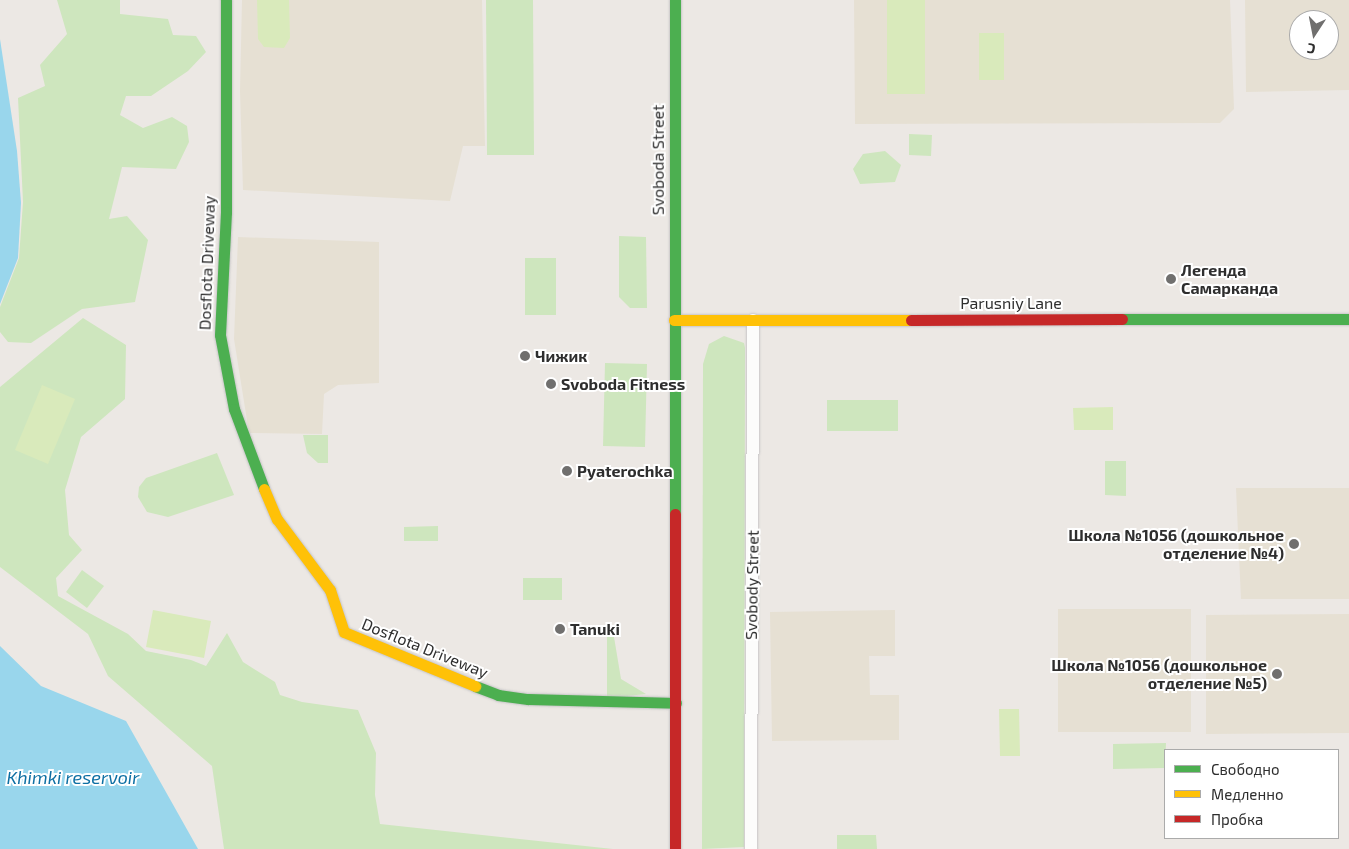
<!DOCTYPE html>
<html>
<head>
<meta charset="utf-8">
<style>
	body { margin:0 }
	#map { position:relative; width:1349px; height:849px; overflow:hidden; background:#ece8e4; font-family:"Exo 2",sans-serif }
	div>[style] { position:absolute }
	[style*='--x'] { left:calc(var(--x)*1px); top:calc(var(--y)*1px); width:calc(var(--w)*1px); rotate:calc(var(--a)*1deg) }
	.education>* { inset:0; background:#e6e0d3 }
	.green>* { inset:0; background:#cee6be }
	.pitch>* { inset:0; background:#d9eabb }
	.water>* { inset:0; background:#99d6ec }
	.roads { filter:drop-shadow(0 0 1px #c5c4c5) drop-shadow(0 0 1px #c5c4c5) }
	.street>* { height:12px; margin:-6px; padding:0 6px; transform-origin:6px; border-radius:6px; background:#fcfcfb }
	.fast>* { height:11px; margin:-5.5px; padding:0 5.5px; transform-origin:5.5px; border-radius:5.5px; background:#4caf50 }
	.slow>* { height:11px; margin:-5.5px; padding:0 5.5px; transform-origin:5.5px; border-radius:5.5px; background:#ffc107 }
	.jam>* { height:11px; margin:-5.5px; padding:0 5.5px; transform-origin:5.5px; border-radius:5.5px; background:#c62828 }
	.dots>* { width:14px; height:14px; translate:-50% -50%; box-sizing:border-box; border:2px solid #fff; border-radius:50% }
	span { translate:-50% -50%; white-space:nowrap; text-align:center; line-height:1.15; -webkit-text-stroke:4px #fff; paint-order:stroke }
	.street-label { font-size:16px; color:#2e2e2e }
	.poi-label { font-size:16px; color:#2e2e2e; font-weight:700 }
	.left { translate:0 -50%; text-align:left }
	.right { translate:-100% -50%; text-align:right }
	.water-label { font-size:18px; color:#0d6fa3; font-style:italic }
	.legend { position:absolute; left:1164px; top:749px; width:175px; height:90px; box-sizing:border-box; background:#fff; border:1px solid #ababab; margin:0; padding:6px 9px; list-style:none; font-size:15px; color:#2e2e2e }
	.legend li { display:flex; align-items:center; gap:10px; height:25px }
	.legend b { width:25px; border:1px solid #ababab }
	.north { position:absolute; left:1289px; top:10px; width:50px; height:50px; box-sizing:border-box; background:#fff; border:1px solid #ababab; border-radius:50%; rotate:191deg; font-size:14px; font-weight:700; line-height:20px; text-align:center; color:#2e2e2e }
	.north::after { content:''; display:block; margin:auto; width:18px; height:22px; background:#706f6e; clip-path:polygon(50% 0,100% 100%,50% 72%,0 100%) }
</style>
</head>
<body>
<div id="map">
	<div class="education">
		<div style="clip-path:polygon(242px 0,482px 0,485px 146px,463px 146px,450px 201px,243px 190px,240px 91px)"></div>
		<div style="clip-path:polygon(854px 0,1230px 0,1234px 109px,1220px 123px,855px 124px)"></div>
		<div style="clip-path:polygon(evenodd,1245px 0,1349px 0,1349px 90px,1246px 92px,1245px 0,1299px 20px,1329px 20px,1329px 50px,1299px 50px,1299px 20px)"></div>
		<div style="clip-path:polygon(238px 237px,379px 242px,379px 383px,338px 385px,324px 394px,322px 434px,249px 433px,234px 339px)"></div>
		<div style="clip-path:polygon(1236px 488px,1349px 488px,1349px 599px,1241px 599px)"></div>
		<div style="clip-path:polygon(1058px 609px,1191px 609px,1191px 732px,1058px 732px)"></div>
		<div style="clip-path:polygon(895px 610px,895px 656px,869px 656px,870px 695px,899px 695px,899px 740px,772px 741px,770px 612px)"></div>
		<div style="clip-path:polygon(1349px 614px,1349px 733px,1206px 734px,1206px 615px)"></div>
	</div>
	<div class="green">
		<div style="clip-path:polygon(57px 0,120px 0,120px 14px,168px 19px,173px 35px,196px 36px,206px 52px,188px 71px,151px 96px,126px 96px,120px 115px,143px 128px,172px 117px,187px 126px,189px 142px,176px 169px,122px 167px,109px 219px,127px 216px,148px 240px,135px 302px,82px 309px,31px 343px,8px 342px,0 332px,0 307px,19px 258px,23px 202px,18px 98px,45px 86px,40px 65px,67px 34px)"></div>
		<div style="clip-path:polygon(486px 0,533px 0,534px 155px,487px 155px)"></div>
		<div style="clip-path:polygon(909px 134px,932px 135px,931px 156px,909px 155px)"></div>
		<div style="clip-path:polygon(885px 151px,901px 165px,895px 182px,860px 184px,853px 169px,863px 154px)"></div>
		<div style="clip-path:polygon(619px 236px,646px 237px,647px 308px,630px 308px,619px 297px)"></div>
		<div style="clip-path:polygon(525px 258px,556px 258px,556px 315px,525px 315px)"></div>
		<div style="clip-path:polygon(83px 318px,126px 345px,125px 399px,81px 437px,65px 490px,69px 535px,82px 550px,56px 578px,58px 596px,128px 634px,146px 651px,191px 660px,206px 666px,227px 633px,243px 662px,275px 682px,280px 695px,302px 702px,358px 710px,376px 753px,375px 795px,380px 824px,613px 849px,224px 849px,212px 766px,108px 676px,88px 634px,0 567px,0 387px)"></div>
		<div style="clip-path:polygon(724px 336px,744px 343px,745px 348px,744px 847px,702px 849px,703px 364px,709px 344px)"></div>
		<div style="clip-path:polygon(605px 363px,647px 364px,645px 447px,603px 446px)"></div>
		<div style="clip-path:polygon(827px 400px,898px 400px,898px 431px,827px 431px)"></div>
		<div style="clip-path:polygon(303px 435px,328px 435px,328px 463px,318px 463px,307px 453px)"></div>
		<div style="clip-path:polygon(217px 453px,234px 495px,168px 517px,147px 512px,138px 497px,139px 487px,146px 478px)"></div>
		<div style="clip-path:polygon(1105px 461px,1126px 461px,1126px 496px,1105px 495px)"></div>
		<div style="clip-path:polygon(438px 526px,438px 541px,404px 541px,404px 527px)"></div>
		<div style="clip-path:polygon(82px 570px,104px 586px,87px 608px,66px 592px)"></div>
		<div style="clip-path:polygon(523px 578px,562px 578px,562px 600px,523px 600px)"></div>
		<div style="clip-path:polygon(607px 630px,613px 631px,621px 679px,646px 694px,607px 698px)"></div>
		<div style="clip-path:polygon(1166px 743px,1165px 768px,1113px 769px,1113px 744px)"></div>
		<div style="clip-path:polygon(837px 835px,876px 835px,877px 849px,837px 849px)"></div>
	</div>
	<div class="pitch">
		<div style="clip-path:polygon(257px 0,289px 0,290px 38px,284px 48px,264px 47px,258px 39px)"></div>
		<div style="clip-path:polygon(887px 0,925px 0,925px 94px,887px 94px)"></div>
		<div style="clip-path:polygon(979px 33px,1004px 33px,1004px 80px,979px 80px)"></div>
		<div style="clip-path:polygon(42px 385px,75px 399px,48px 464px,15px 450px)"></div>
		<div style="clip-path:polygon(1113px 407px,1113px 430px,1074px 430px,1073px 408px)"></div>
		<div style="clip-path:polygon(153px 610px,211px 621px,204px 658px,146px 647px)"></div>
		<div style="clip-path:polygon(999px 709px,1019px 709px,1020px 756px,1000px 756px)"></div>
	</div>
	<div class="water">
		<div style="clip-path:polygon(0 39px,17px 151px,21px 203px,18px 258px,0 304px)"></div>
		<div style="clip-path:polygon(0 646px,41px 686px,126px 721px,198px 849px,0 849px)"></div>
	</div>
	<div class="roads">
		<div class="street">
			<div style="--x:751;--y:849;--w:529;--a:-89.78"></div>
		</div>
		<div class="fast">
			<div style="--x:226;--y:0;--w:212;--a:90"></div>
			<div style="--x:226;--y:212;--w:123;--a:92.8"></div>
			<div style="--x:220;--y:335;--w:75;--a:79.3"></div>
			<div style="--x:234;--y:409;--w:85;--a:69.4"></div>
			<div style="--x:675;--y:0;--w:514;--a:90"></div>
			<div style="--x:1122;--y:319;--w:227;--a:0"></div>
			<div style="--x:475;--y:686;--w:25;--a:21"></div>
			<div style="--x:498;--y:695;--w:30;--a:8"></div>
			<div style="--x:528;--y:699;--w:148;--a:1.5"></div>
		</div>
		<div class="slow">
			<div style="--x:674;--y:320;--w:237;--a:0"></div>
			<div style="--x:264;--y:489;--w:33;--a:67"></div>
			<div style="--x:277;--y:519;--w:89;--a:53.3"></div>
			<div style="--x:330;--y:590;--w:44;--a:71.6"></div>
			<div style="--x:344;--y:632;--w:142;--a:22.4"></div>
		</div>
		<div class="jam">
			<div style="--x:911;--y:320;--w:211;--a:-0.3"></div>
			<div style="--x:675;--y:514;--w:335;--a:90"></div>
		</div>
	</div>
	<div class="dots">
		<div style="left:1171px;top:279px;background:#706f6e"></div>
		<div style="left:525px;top:356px;background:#706f6e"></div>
		<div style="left:551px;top:384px;background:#706f6e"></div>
		<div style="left:567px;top:471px;background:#706f6e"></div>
		<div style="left:1294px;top:544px;background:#706f6e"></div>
		<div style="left:560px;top:629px;background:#706f6e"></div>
		<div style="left:1277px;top:674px;background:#706f6e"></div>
	</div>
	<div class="street-label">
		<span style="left:658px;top:160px;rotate:-90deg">Svoboda Street</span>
		<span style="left:207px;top:263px;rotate:-88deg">Dosflota Driveway</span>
		<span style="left:1011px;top:303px">Parusniy Lane</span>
		<span style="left:752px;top:585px;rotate:-89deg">Svobody Street</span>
		<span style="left:425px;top:648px;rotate:22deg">Dosflota Driveway</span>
	</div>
	<div class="poi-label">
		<span class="left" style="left:1181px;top:279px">Легенда<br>Самарканда</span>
		<span class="left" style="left:535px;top:356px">Чижик</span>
		<span class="left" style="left:561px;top:384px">Svoboda Fitness</span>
		<span class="left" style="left:577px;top:471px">Pyaterochka</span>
		<span class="right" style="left:1284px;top:544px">Школа №1056 (дошкольное<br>отделение №4)</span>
		<span class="left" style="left:570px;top:629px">Tanuki</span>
		<span class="right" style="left:1267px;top:674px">Школа №1056 (дошкольное<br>отделение №5)</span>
	</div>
	<div class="water-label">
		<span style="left:73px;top:777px">Khimki reservoir</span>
	</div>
	<ul class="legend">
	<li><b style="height:6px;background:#4caf50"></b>Свободно</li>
	<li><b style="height:6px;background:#ffc107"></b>Медленно</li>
	<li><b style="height:6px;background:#c62828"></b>Пробка</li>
	</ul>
	<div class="north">С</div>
</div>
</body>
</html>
